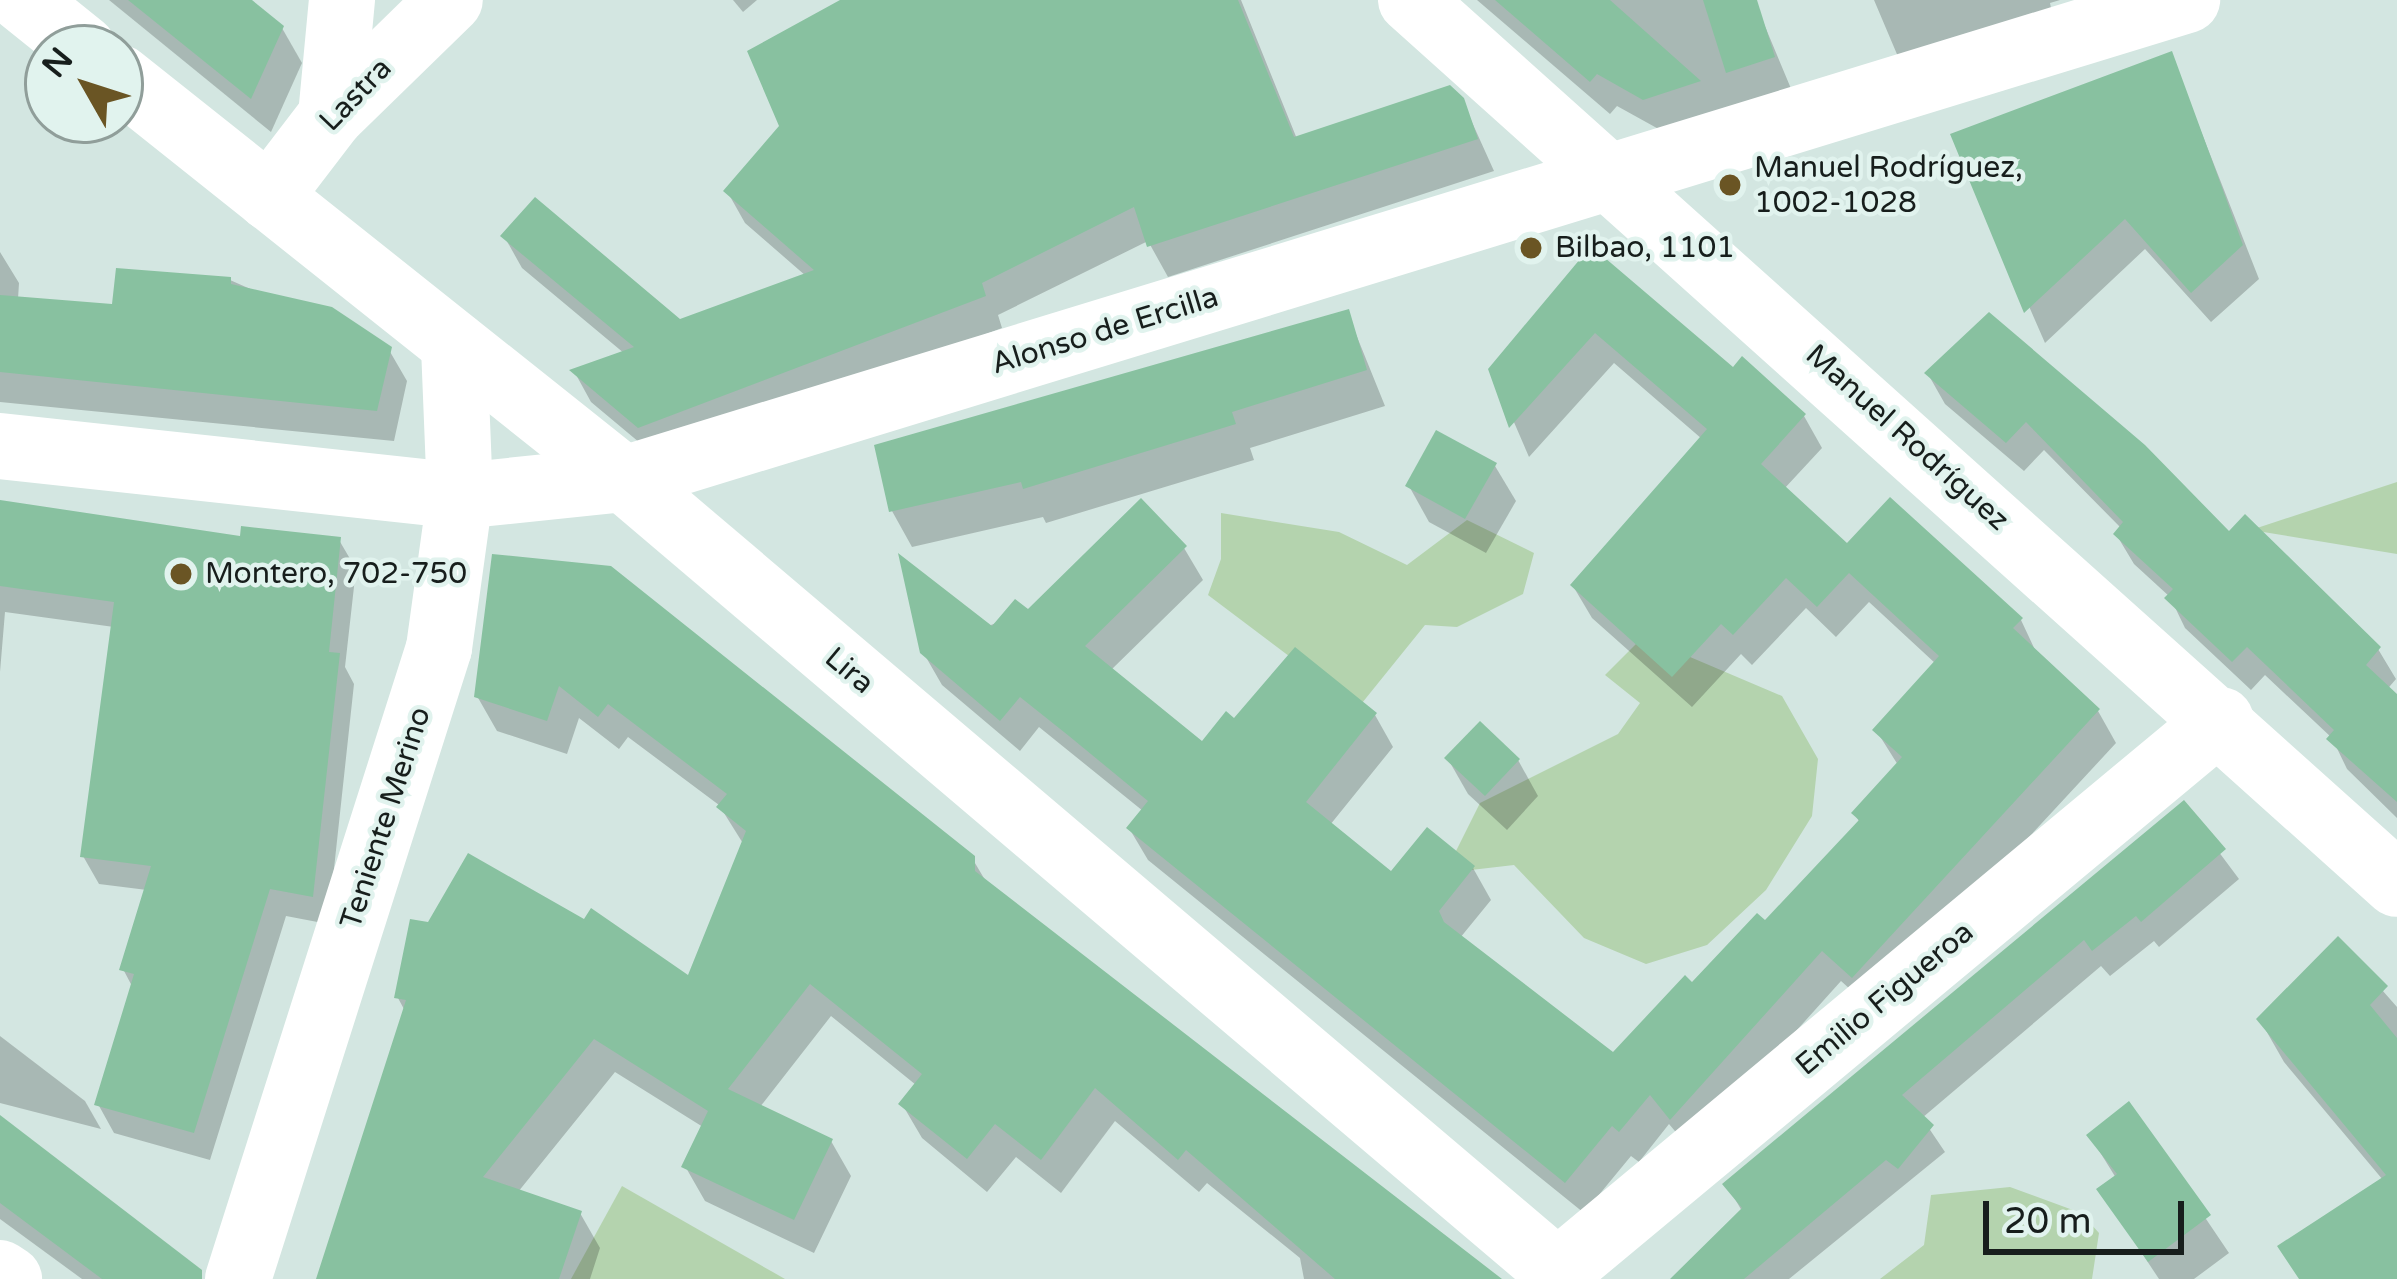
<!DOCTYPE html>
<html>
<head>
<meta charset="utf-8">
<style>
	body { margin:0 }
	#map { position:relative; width:2397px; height:1279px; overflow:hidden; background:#d3e6e1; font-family:"Varela Round",sans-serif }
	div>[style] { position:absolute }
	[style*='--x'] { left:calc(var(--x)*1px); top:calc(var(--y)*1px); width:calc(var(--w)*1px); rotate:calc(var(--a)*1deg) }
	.green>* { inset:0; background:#b4d3ae }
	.shadow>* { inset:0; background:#0003 }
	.building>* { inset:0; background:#88c1a0 }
	.street>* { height:66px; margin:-33px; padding:0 33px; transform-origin:33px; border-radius:33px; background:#fff }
	.secondary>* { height:66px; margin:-33px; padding:0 33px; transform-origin:33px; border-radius:33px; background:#fff }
	.dots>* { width:33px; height:33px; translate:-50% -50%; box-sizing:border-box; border:6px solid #e1f3ee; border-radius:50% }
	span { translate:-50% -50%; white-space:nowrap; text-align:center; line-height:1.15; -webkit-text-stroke:9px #e1f3ee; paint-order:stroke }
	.street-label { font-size:30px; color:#171e1c }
	.poi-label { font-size:30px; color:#171e1c }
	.left { translate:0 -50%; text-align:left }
	.north { position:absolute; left:24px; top:24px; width:120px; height:120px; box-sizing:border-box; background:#e1f3ee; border:3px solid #909e9a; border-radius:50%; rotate:309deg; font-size:33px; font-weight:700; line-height:48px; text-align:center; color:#171e1c }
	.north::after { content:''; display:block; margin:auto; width:42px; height:54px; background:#6a5524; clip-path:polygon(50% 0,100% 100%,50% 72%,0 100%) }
	.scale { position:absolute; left:1983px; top:1201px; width:201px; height:54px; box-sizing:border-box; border:6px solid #171e1c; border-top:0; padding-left:15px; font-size:36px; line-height:42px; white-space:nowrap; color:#171e1c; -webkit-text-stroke:9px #e1f3ee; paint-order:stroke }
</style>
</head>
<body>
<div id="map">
	<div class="green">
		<div style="clip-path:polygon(2397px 482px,2397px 554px,2251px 530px)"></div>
		<div style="clip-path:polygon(1221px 513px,1339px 532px,1407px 565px,1467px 520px,1534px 553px,1523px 594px,1457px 627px,1425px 625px,1358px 708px,1208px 595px,1221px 559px)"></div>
		<div style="clip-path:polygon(1643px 637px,1782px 696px,1818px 759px,1812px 816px,1766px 890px,1707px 945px,1646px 964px,1584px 938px,1514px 865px,1445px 873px,1480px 803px,1618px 734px,1640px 703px,1605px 675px)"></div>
		<div style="clip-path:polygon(622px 1186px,785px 1279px,571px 1279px)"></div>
		<div style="clip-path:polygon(2010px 1187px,2081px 1213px,2099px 1233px,2092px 1279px,1880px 1279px,1924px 1245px,1931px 1195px)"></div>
	</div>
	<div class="shadow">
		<div style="clip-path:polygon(109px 0,247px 0,282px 28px,302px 63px,271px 132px)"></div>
		<div style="clip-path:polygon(733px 0,757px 0,743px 12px)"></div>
		<div style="clip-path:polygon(846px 0,1241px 0,1297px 139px,1462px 100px,1494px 171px,1168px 277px,1148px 241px,998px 315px,1002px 328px,658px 458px,591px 402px,574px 371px,625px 354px,522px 268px,504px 236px,679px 322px,806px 276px,745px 223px,727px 191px,782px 126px)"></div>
		<div style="clip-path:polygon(1477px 0,1754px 0,1792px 91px,1664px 132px,1617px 106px,1610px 114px)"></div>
		<div style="clip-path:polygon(1874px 0,2060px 0,2050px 3px,2052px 13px,1899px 59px)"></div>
		<div style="clip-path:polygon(2171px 55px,2259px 279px,2211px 322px,2145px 249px,2045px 343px,1954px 135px)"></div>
		<div style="clip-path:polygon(1592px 250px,1733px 371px,1804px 416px,1822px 448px,1784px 489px,1847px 548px,2021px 620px,2037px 654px,2098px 711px,2116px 743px,1871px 1008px,1841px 981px,1690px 1149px,1669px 1124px,1639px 1162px,1631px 1156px,1584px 1213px,1148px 860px,1129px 828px,1143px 811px,1039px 727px,1020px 751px,942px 685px,923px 652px,1184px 548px,1203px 580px,1111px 670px,1203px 745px,1235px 722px,1375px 715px,1393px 747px,1330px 825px,1392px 875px,1473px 868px,1491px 900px,1460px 938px,1614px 1056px,1765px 925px,1860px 823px,1854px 813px,1898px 765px,1876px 730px,1936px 664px,1869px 602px,1836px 637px,1806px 608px,1752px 665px,1741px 654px,1692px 707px,1592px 618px,1573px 586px,1702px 439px,1614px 363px,1529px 457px,1491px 369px)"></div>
		<div style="clip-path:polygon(0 252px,19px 283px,18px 299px,115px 307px,230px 280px,389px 350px,407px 381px,394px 441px,0 402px)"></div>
		<div style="clip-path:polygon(1347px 312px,1385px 406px,1250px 448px,1254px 460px,1046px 523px,1043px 517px,912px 547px,892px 511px)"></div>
		<div style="clip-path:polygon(1989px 316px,2229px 536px,2378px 649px,2396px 679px,2384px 693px,2397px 709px,2397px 818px,2347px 769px,2332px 738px,2265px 675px,2251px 690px,2185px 628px,2170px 597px,2134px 564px,2116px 534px,2121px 528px,2044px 450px,2024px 471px,1945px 404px,1928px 374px)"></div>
		<div style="clip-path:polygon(1495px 466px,1516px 501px,1486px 553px,1429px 522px,1409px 486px)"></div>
		<div style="clip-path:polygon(0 501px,243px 539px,339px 540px,356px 569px,345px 667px,354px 684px,328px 924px,286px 916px,210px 1160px,114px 1133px,98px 1104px,133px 988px,123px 969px,147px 890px,99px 884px,83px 856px,114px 627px,5px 612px,0 672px)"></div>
		<div style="clip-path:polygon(495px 557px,972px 858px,988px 885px,1490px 1279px,1304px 1279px,1300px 1258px,1207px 1183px,1199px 1192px,1115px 1121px,1061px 1193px,1016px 1157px,987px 1192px,922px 1138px,902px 1104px,916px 1085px,831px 1016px,760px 1107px,831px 1141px,851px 1176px,814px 1253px,705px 1201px,685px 1166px,703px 1127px,615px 1072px,518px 1192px,580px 1213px,600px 1248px,590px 1279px,324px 1279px,405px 1011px,398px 998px,585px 923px,689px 980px,744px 845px,719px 805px,628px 737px,619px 749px,579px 718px,567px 754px,497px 731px,477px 696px)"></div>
		<div style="clip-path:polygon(1448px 759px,1518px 760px,1538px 796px,1507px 830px,1468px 794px)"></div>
		<div style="clip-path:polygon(2183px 804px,2239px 879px,2159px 947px,2154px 941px,2110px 976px,2101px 966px,1922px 1118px,1945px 1152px,1789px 1279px,1674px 1279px,1742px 1211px,1726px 1184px)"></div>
		<div style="clip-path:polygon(2338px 940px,2397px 1007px,2397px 1279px,2300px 1279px,2383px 1180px,2284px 1062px,2260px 1020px)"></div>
		<div style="clip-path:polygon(0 1036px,85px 1101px,101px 1129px,0 1103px)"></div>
		<div style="clip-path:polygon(2129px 1105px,2229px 1253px,2194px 1279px,2159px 1279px,2100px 1190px,2116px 1178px,2090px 1136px)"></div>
		<div style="clip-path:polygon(0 1120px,199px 1279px,82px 1279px,0 1219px)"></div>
	</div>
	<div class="building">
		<div style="clip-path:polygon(128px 0,252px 0,284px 26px,251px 99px)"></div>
		<div style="clip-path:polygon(840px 0,1238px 0,1294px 137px,1450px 85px,1464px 98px,1478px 139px,1147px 247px,1134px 207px,982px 283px,986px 296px,638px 428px,569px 370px,634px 347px,500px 236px,535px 197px,680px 319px,814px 270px,723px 191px,779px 126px,747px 51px)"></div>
		<div style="clip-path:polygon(1495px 0,1610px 0,1701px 81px,1643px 100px,1597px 74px,1590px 82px)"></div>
		<div style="clip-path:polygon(1703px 0,1757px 0,1775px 57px,1726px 73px)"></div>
		<div style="clip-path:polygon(2172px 51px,2243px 245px,2191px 293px,2125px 219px,2024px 313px,1950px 134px)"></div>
		<div style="clip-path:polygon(1591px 246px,1733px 367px,1742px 356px,1806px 414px,1761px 464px,1847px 543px,1890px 497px,2023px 618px,2013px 628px,2100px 709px,1852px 978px,1822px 951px,1670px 1120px,1650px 1095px,1619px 1132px,1612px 1126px,1565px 1183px,1126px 828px,1148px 801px,1069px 736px,1020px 697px,1000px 721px,920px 653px,898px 553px,992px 626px,1015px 599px,1028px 609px,1141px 498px,1187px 546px,1085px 646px,1202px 741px,1226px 711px,1234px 718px,1295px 647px,1377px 713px,1306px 802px,1391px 871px,1427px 827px,1475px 866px,1439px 911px,1444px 922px,1613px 1052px,1685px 975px,1692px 982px,1757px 913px,1765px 920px,1859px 820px,1851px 813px,1902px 757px,1872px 730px,1939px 656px,1849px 573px,1817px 607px,1786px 578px,1733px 635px,1721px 624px,1672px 677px,1570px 585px,1707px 429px,1595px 333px,1509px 428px,1488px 369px)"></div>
		<div style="clip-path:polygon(116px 268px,231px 277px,231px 284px,332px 307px,392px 347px,377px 411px,0 372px,0 295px,112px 304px)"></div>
		<div style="clip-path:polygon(1349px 309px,1367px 370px,1232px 412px,1236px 424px,1023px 489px,1021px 482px,889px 512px,874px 445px)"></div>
		<div style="clip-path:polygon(1989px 312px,2145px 445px,2229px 531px,2245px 514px,2381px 647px,2366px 665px,2397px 694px,2397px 802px,2326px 739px,2334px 730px,2247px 647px,2232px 662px,2164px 598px,2173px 589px,2113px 534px,2123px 522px,2026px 422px,2006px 443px,1924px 373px)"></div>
		<div style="clip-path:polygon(1436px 430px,1497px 463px,1465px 519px,1405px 486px)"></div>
		<div style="clip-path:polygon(0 500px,240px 536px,241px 526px,341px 537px,329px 652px,340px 653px,313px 897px,270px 889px,194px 1133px,94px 1105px,134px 974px,119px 970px,151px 866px,80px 857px,114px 602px,0 586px)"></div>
		<div style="clip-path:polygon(492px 554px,611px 566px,975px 856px,975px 871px,1502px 1279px,1335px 1279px,1186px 1150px,1178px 1160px,1095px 1088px,1041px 1160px,995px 1124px,967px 1159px,898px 1104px,922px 1074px,810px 984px,728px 1089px,833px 1139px,794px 1220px,681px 1167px,708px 1111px,594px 1039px,483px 1177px,582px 1211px,559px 1279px,316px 1279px,406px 1000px,394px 998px,410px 919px,428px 922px,468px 853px,584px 919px,591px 908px,688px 975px,746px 831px,716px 807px,727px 794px,608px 704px,598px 717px,559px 686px,547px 721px,474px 697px)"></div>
		<div style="clip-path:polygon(1480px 721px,1520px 759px,1485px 796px,1444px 758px)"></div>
		<div style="clip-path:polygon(2184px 800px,2226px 849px,2141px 922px,2136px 916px,2092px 951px,2084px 940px,1902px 1095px,1934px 1125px,1898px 1169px,1886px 1160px,1744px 1279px,1670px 1279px,1742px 1208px,1722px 1184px)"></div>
		<div style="clip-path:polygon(2338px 936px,2388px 986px,2370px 1005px,2397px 1038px,2397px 1279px,2299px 1279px,2277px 1246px,2386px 1175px,2256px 1019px)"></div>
		<div style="clip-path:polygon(2129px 1101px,2211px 1215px,2148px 1262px,2096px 1189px,2117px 1174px,2086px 1135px)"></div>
		<div style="clip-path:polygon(0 1115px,202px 1270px,202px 1279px,102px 1279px,0 1203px)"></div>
	</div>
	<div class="street">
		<div style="--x:23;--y:0;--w:77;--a:38.7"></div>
		<div style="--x:120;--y:78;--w:644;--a:38.51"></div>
		<div style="--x:624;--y:479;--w:1236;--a:40.34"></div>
		<div style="--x:331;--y:116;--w:117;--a:-84.6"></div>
		<div style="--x:269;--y:197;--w:102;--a:-52.6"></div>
		<div style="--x:331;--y:116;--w:166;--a:-44.3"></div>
		<div style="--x:0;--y:446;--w:463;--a:6.2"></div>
		<div style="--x:460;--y:496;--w:165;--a:-5.9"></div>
		<div style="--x:624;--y:479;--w:1635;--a:-17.04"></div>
		<div style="--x:0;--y:1273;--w:11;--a:34"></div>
		<div style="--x:238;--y:1279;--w:662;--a:-72.33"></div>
		<div style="--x:439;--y:648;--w:153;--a:-82.1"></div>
		<div style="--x:460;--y:496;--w:152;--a:-92.3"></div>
		<div style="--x:1549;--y:1279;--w:874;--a:-39.76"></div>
	</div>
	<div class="secondary">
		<div style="--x:1411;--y:0;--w:1324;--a:41.88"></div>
	</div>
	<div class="dots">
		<div style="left:1730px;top:185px;background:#6a5524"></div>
		<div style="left:1531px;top:248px;background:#6a5524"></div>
		<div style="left:181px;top:574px;background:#6a5524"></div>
	</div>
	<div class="street-label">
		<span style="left:356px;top:95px;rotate:-46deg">Lastra</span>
		<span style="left:1105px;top:331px;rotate:-17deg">Alonso de Ercilla</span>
		<span style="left:1907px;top:438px;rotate:42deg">Manuel Rodríguez</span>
		<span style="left:849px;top:671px;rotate:40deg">Lira</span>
		<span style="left:386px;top:818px;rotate:-72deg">Teniente Merino</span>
		<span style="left:1885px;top:999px;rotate:-40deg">Emilio Figueroa</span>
	</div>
	<div class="poi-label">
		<span class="left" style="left:1754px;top:185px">Manuel Rodríguez,<br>1002-1028</span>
		<span class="left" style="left:1555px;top:248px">Bilbao, 1101</span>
		<span class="left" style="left:205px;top:574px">Montero, 702-750</span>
	</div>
	<div class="north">N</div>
	<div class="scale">20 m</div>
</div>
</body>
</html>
